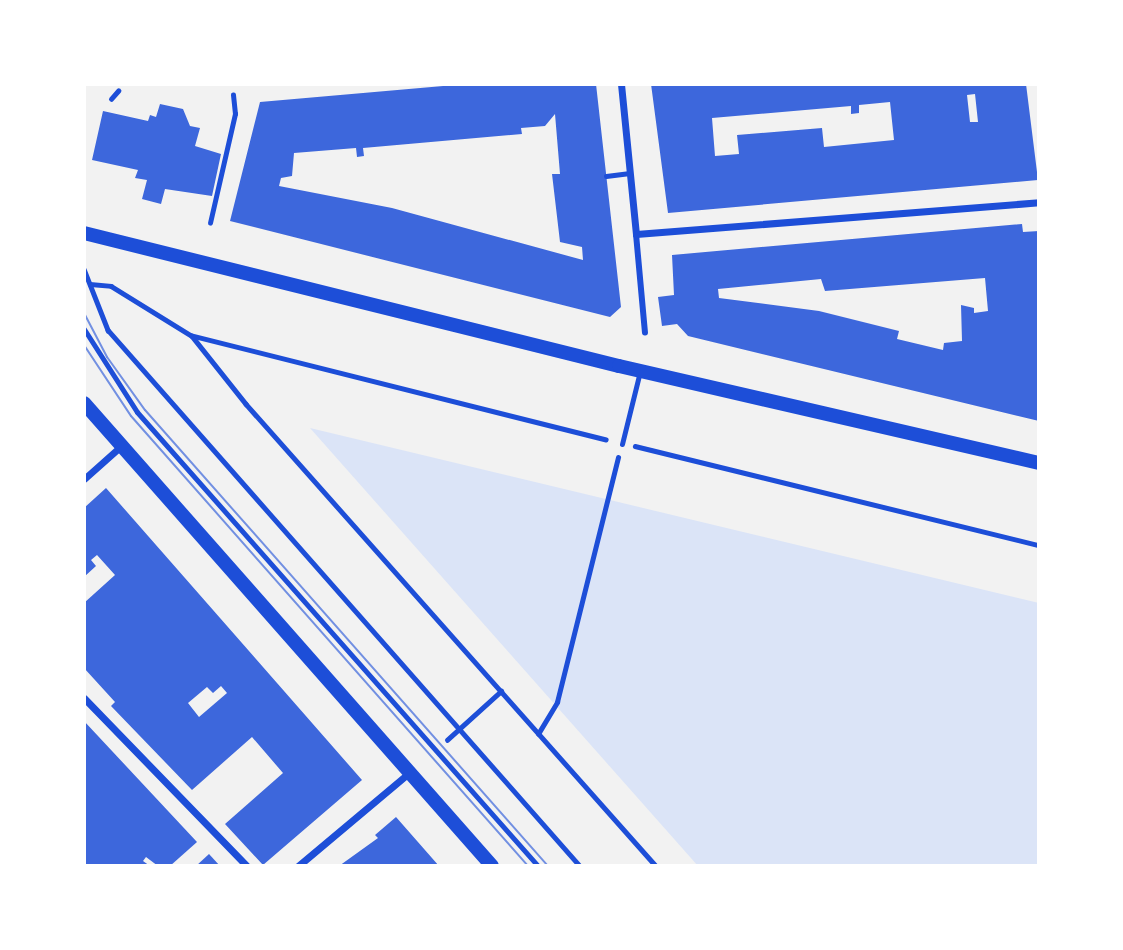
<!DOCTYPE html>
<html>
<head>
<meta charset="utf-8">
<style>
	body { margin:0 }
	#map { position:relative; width:1123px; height:950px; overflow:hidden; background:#f2f2f2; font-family:"Varela Round",sans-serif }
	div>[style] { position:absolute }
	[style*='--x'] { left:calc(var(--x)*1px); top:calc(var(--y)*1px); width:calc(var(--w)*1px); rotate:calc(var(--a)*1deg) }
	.green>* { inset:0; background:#dbe4f7 }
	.building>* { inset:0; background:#3d67dc }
	.path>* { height:4.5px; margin:-2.25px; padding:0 2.25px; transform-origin:2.25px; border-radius:2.25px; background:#1d4ed8 }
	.service>* { height:5px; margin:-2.5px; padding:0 2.5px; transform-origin:2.5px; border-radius:2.5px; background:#1d4ed8 }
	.pedestrian>* { height:6px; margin:-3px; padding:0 3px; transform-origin:3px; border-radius:3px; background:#1d4ed8 }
	.minor>* { height:7px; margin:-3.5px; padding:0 3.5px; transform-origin:3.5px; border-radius:3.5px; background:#1d4ed8 }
	.secondary>* { height:14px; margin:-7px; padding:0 7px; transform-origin:7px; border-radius:7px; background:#1d4ed8 }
	.tram>* { height:2px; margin:-1px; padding:0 1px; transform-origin:1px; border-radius:1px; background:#7290e2 }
	span { translate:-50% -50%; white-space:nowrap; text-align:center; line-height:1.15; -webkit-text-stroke:5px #fff; paint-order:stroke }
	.frame { position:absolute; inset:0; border:86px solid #fff; pointer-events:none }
</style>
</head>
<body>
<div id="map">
	<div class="green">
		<div style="clip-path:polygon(310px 428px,1039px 603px,1039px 866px,698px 866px)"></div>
	</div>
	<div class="building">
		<div style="clip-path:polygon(evenodd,466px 84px,596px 84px,621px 307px,610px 317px,230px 221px,260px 102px,466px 84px,555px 114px,560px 174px,552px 174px,560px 242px,582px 247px,583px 260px,392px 208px,279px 186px,281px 178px,292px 176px,294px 153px,356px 148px,357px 157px,364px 156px,363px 148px,522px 134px,521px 128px,545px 126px,555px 114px)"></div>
		<div style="clip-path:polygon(evenodd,651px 84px,1026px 84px,1038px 180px,668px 213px,651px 84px,975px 94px,978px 122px,970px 122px,967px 95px,975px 94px,651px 84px,890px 102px,894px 140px,824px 147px,822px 128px,737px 135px,739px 154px,715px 156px,712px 118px,851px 106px,851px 114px,859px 113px,859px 105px,890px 102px)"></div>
		<div style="clip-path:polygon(160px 104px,183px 109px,190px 126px,200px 128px,195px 146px,221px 154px,212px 196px,165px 189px,161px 204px,142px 199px,147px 180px,135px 178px,138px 170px,92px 160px,103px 111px,148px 121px,150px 115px,156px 117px)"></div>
		<div style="clip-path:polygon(evenodd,1022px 224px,1023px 232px,1039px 231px,1039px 421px,688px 336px,677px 324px,662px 326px,658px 297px,674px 295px,672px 255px,1022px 224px,985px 278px,988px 311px,974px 313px,974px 308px,961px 305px,962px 341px,944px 343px,943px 350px,897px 339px,899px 331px,819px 311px,719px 298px,718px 289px,821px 279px,825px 291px,985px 278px)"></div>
		<div style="clip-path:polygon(evenodd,106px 488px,362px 780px,263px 865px,225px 824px,283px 773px,252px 737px,192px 790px,111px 706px,115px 702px,84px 668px,84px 603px,115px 575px,97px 555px,91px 560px,96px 566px,84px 577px,84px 508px,106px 488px,221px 686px,227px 693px,199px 717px,188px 703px,207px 687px,213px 693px,221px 686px)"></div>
		<div style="clip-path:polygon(84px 721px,197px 842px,170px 866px,158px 866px,146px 857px,143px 861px,150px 866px,84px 866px)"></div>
		<div style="clip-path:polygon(396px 817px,439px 866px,339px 866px,378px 838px,375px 835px)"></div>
		<div style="clip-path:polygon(209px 854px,220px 866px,196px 866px)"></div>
	</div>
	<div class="path">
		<div style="--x:111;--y:99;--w:11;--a:-49"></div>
		<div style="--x:210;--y:223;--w:112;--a:-77.1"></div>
		<div style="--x:235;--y:114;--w:19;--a:-96"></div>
		<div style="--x:84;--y:269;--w:66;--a:68.5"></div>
		<div style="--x:108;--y:330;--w:714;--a:48.63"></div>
		<div style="--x:90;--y:284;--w:21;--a:5"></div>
		<div style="--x:111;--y:286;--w:95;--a:31.7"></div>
		<div style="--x:606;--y:440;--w:427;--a:-165.9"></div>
		<div style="--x:192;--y:336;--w:87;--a:51.5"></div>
		<div style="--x:246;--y:404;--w:618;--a:48.41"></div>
		<div style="--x:635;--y:446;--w:416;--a:13.8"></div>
		<div style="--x:538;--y:734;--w:37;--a:-59"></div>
		<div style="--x:557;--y:702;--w:252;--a:-76"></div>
		<div style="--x:447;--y:740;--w:73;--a:-42.2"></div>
	</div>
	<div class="service">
		<div style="--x:606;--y:176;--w:24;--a:-7"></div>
		<div style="--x:84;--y:329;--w:98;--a:57.4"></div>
		<div style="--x:137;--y:412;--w:606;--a:48.55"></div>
		<div style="--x:622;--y:444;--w:75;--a:-76.1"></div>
	</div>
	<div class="pedestrian">
		<div style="--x:636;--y:234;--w:99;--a:84.8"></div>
	</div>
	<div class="minor">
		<div style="--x:621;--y:84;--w:151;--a:84.3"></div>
		<div style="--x:636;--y:234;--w:404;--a:-4.5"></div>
		<div style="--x:84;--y:479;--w:50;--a:-41.7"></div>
		<div style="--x:84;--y:698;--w:234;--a:45.9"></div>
		<div style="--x:298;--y:866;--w:146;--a:-40"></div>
	</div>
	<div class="secondary">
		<div style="--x:84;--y:233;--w:551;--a:13.96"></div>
		<div style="--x:619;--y:366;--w:431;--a:13"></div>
		<div style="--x:84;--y:403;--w:617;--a:48.61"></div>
	</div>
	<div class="tram">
		<div style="--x:84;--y:313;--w:50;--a:62.4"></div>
		<div style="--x:107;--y:357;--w:65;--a:54.4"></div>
		<div style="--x:145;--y:410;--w:609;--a:48.53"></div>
		<div style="--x:84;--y:345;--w:85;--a:56.5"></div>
		<div style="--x:131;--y:416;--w:600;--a:48.58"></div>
	</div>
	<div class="frame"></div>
</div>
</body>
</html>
